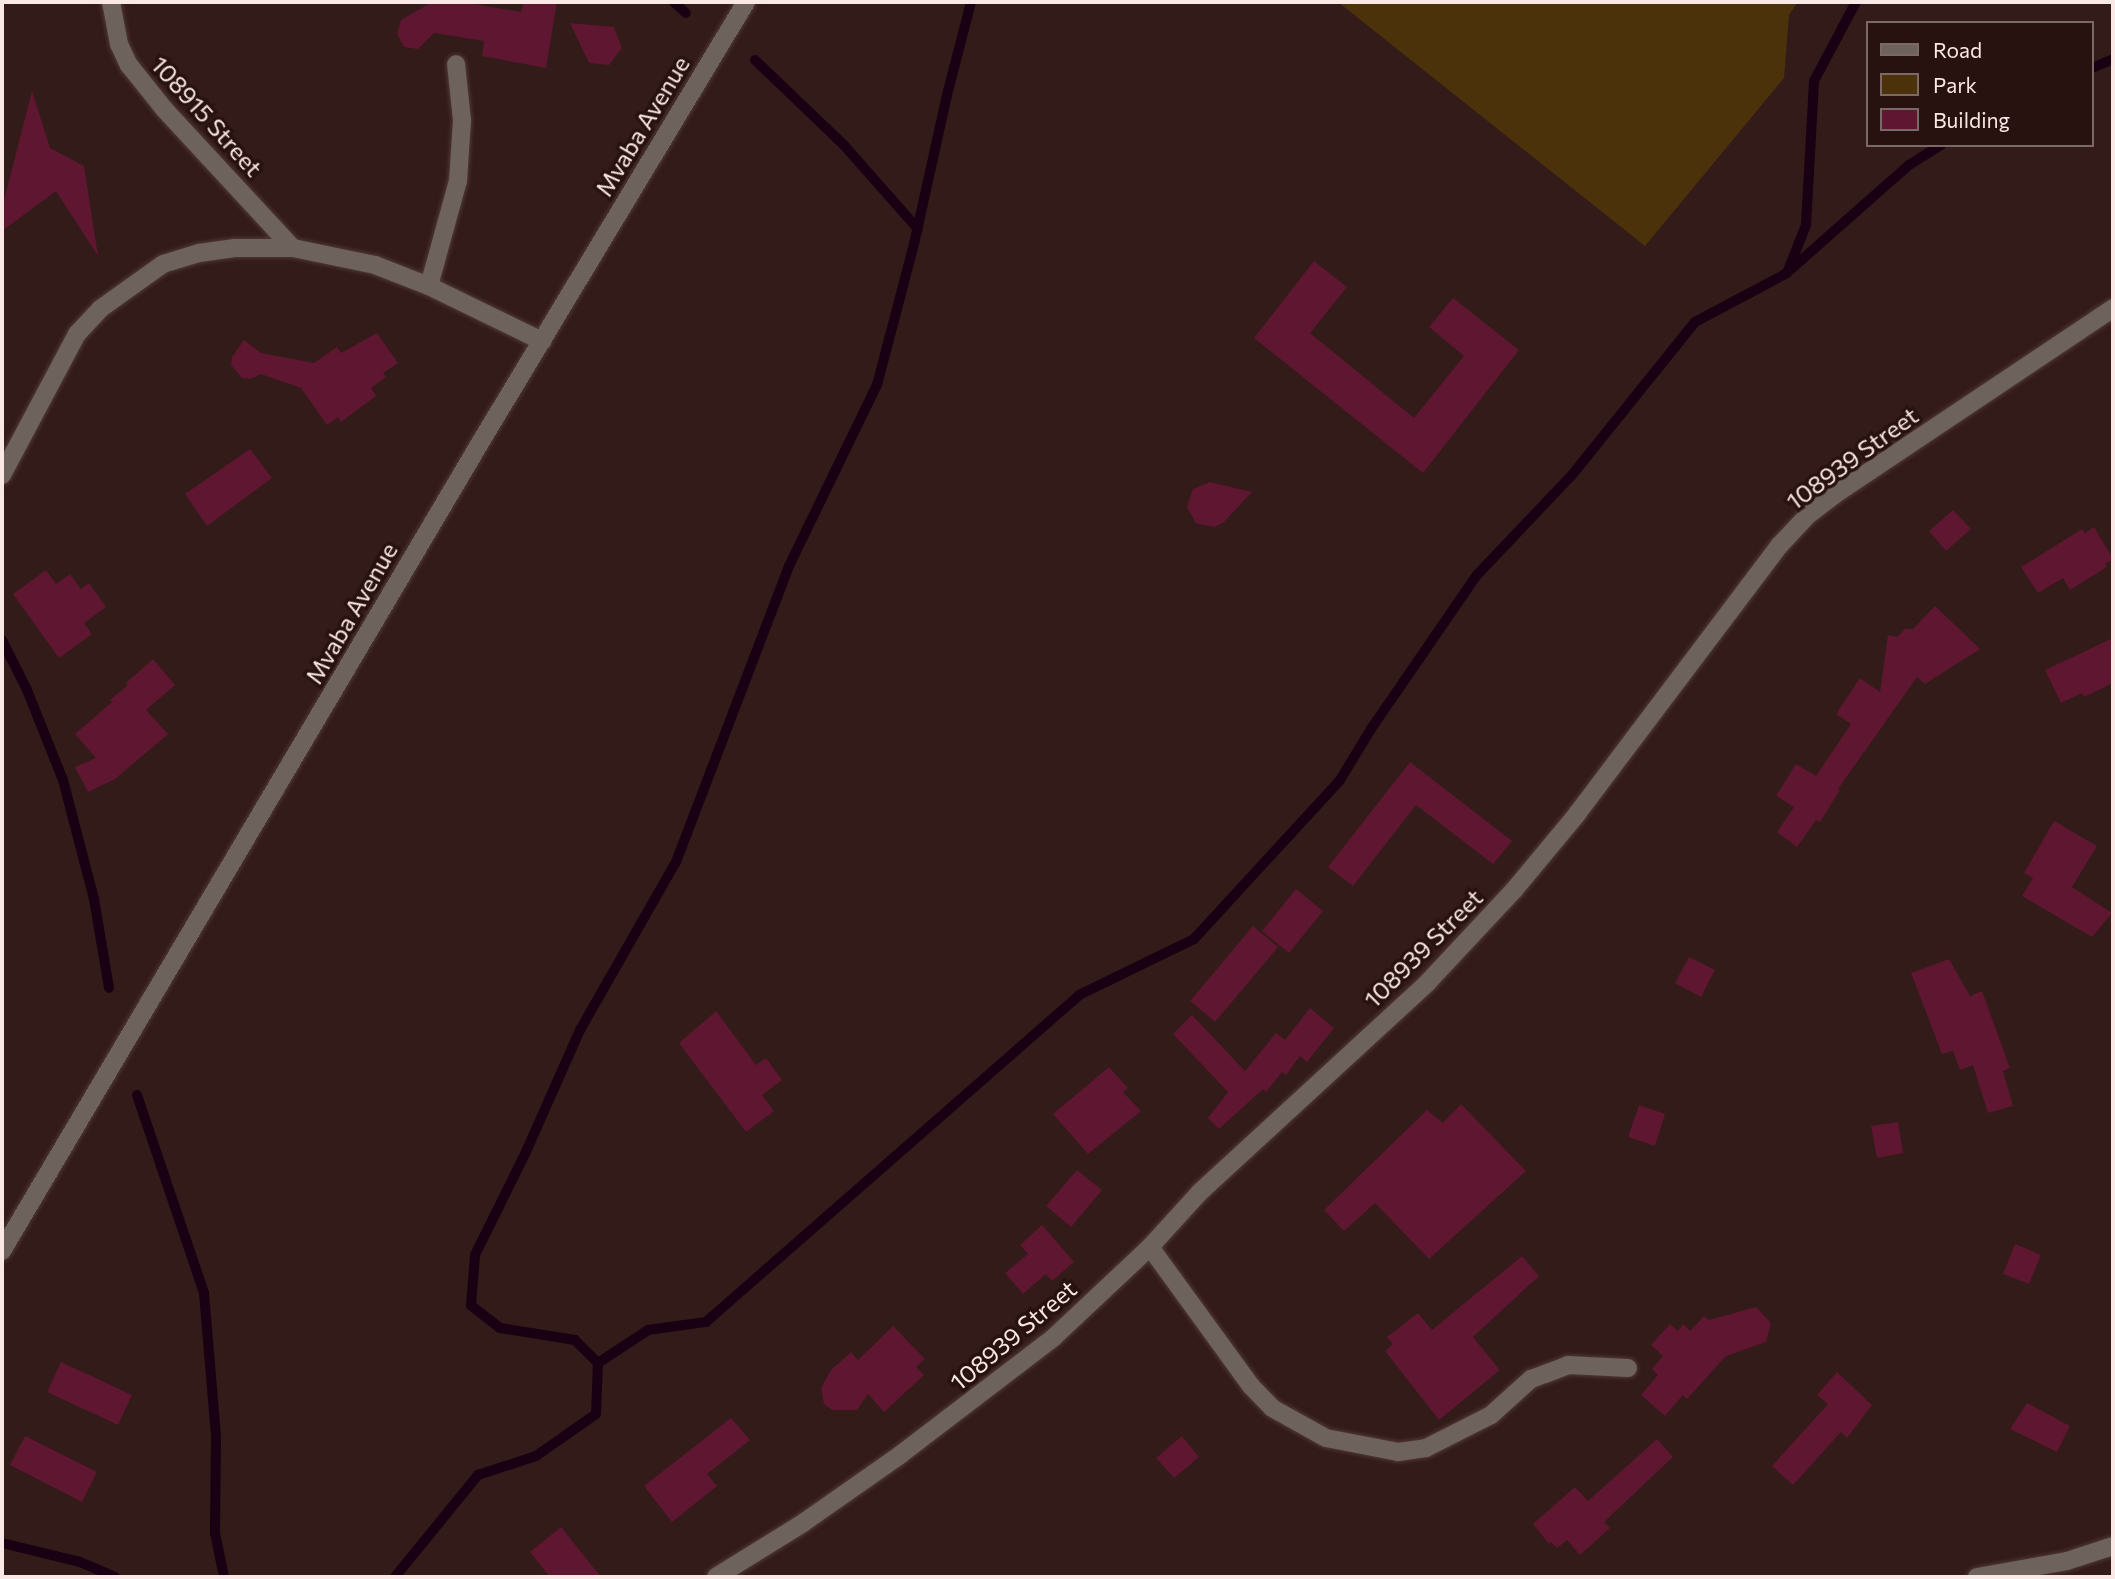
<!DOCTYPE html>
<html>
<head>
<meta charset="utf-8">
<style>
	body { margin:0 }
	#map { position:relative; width:2115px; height:1579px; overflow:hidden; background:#331b19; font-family:Commissioner,sans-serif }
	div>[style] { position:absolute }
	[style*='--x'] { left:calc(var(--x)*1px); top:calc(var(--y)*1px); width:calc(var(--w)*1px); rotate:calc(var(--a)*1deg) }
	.green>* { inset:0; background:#4c320a }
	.stream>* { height:10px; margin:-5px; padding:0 5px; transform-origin:5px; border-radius:5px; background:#190013 }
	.building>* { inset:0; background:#5e1631 }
	.roads { filter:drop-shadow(0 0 2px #4f3836) drop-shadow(0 0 2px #4f3836) }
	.minor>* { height:18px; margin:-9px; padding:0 9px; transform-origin:9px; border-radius:9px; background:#6e625c }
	span { translate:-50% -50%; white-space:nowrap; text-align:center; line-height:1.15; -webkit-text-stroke:7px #281210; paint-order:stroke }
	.street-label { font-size:24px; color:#fae8e6 }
	.frame { position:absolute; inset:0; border:4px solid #fae8e6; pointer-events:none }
	.legend { position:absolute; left:1866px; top:21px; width:228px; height:126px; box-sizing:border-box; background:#281210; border:2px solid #7c6866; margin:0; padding:9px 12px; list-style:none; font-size:21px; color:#fae8e6 }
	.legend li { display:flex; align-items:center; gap:14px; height:35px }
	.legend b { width:35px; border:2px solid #7c6866 }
</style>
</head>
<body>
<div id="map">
	<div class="green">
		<div style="clip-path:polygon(1338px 2px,1798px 2px,1789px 15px,1784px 78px,1645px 246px)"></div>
	</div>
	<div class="stream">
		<div style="--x:674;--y:2;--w:16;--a:43"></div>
		<div style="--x:755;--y:60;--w:122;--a:43.7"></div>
		<div style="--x:843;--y:144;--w:113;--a:48.6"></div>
		<div style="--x:2092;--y:68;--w:23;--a:-23"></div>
		<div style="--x:1790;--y:270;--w:159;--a:-41.4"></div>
		<div style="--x:1909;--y:165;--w:38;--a:-32"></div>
		<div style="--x:2;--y:640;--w:56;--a:63.4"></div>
		<div style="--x:27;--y:690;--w:97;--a:68.2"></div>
		<div style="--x:63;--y:780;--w:123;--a:75.4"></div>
		<div style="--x:94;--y:899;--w:90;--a:80.4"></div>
		<div style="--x:137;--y:1095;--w:209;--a:71.3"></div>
		<div style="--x:204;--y:1293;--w:144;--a:85.2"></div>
		<div style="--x:216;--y:1437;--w:96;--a:90.6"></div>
		<div style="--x:215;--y:1533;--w:45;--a:78.4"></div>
		<div style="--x:598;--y:1363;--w:60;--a:-33.4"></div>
		<div style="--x:648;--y:1330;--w:59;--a:-7.9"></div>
		<div style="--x:706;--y:1322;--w:496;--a:-41.2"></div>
		<div style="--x:1079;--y:995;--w:128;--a:-26"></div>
		<div style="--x:1194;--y:939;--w:216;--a:-47.4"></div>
		<div style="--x:1340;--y:780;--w:60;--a:-58.7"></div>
		<div style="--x:1371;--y:729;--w:187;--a:-55.5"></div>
		<div style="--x:1477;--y:575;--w:138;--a:-46.5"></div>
		<div style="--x:1572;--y:475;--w:196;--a:-51.2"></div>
		<div style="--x:1695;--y:322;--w:104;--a:-28"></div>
		<div style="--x:1787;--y:273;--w:52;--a:-68.4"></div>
		<div style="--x:1806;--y:225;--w:144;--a:-86.8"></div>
		<div style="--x:1814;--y:81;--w:89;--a:-62"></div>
		<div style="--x:2;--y:1543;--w:80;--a:13.7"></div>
		<div style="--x:80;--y:1562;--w:38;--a:23"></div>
		<div style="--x:395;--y:1577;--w:132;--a:-50.9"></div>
		<div style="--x:478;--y:1475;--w:61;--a:-18.1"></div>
		<div style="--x:536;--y:1456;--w:73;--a:-35"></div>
		<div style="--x:596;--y:1414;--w:51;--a:-87.8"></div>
		<div style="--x:598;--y:1363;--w:33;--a:-135"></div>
		<div style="--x:575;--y:1340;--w:76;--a:-170.9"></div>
		<div style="--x:500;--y:1328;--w:37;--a:-142"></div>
		<div style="--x:471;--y:1305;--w:50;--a:-85.4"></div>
		<div style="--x:475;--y:1255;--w:113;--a:-63.7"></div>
		<div style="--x:525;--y:1154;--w:136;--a:-66.1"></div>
		<div style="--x:580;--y:1030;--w:193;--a:-60.3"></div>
		<div style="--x:676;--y:862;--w:317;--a:-69.1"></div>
		<div style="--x:789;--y:566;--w:201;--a:-64.1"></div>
		<div style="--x:877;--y:385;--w:146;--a:-75.3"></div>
		<div style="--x:914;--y:244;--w:153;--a:-77.5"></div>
		<div style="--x:947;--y:95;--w:96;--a:-75.5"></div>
	</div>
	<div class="building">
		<div style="clip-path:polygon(432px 2px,462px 2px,521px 12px,523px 2px,557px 2px,546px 68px,482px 56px,484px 41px,434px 33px,418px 49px,404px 47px,397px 34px,401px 20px)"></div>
		<div style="clip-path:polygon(570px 23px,614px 27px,622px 48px,609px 65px,589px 63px)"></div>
		<div style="clip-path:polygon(32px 91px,50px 148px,84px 166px,98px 256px,56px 191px,2px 231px,2px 208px)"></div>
		<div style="clip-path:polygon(1314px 261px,1347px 287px,1310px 333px,1414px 418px,1464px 356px,1429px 327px,1453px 298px,1519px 350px,1423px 473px,1254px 338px)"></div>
		<div style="clip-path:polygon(377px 333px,398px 363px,383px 373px,386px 377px,371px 388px,376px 396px,341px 422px,338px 417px,327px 425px,301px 388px,261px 374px,250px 379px,242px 378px,231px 365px,232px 357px,244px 340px,261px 353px,314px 363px,337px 347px,341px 353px)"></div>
		<div style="clip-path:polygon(250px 449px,272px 478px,207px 526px,185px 494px)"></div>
		<div style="clip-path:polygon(1210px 482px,1252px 492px,1223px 523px,1214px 527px,1196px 523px,1187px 507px,1193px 489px)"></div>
		<div style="clip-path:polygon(1953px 510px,1971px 529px,1946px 551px,1929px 531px)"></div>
		<div style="clip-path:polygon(2094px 527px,2113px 559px,2105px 564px,2107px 567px,2070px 590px,2063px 578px,2038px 593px,2021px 567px,2082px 529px,2085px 533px)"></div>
		<div style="clip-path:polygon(46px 570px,56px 584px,70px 574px,81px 589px,89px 583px,106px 607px,84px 623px,92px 634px,59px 658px,13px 594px)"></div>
		<div style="clip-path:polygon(1935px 606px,1980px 649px,1925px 684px,1917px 677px,1838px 789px,1840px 790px,1820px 822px,1816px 820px,1797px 847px,1777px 832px,1794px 807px,1776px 796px,1796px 764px,1816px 776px,1851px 724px,1836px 714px,1860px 678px,1880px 692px,1888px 635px,1897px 637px,1905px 629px,1913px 629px)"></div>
		<div style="clip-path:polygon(2113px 638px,2113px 683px,2084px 697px,2082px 693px,2061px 703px,2045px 670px)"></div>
		<div style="clip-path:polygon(153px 659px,175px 685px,146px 710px,168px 734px,115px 779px,88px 792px,75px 767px,96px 758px,75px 734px,112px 702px,110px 700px,128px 685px,126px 683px)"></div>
		<div style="clip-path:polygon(1410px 762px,1512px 841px,1493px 864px,1416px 805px,1353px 886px,1328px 867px)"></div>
		<div style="clip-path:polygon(2054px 821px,2097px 846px,2072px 887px,2112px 913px,2092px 937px,2022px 896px,2033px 878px,2024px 873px)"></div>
		<div style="clip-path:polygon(1296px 889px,1323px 911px,1289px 953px,1262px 931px)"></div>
		<div style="clip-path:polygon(1253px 926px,1278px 947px,1215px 1022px,1190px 1001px)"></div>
		<div style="clip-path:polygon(1689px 957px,1715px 970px,1701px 997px,1675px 983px)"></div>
		<div style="clip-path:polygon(1949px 959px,1970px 996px,1982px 991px,2010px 1068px,2003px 1071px,2013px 1106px,1988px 1113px,1973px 1065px,1960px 1070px,1953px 1051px,1942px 1054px,1911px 973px)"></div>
		<div style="clip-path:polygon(1310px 1008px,1334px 1028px,1307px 1062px,1300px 1056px,1286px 1075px,1282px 1072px,1266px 1092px,1263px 1089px,1219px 1129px,1208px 1118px,1228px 1092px,1173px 1034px,1192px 1015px,1245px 1071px,1276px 1033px,1285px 1040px)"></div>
		<div style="clip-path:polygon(716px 1011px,756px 1065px,766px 1058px,782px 1080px,762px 1095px,774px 1111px,746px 1132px,679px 1043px)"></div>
		<div style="clip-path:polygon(1109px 1067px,1128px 1088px,1123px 1092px,1141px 1111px,1088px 1154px,1053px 1114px)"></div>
		<div style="clip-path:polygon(1461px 1104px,1526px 1171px,1429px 1259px,1375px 1203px,1344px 1231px,1324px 1210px,1427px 1110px,1443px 1123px)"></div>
		<div style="clip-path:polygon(1639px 1105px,1665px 1114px,1655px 1146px,1628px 1137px)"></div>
		<div style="clip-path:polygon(1898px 1122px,1903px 1153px,1877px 1158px,1871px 1126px)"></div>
		<div style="clip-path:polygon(1077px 1170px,1102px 1190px,1071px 1227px,1046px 1206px)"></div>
		<div style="clip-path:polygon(1042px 1225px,1074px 1262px,1052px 1281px,1046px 1274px,1023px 1294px,1005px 1273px,1028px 1254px,1020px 1245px)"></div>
		<div style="clip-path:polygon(2015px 1244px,2041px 1255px,2029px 1284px,2003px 1274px)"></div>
		<div style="clip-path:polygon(1522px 1256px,1539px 1276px,1473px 1337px,1500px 1370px,1439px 1420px,1385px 1351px,1393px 1344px,1387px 1337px,1418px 1313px,1432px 1330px)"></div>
		<div style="clip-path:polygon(1756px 1307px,1771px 1323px,1766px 1342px,1726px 1356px,1687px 1399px,1683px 1395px,1665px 1416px,1641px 1395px,1658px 1375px,1652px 1369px,1663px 1356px,1651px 1345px,1670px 1324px,1678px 1331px,1683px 1324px,1690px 1331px,1704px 1316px,1709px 1320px)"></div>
		<div style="clip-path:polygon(893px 1326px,925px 1359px,916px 1367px,924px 1375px,884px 1412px,868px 1394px,857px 1410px,832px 1410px,824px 1404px,821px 1388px,831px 1370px,851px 1352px,858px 1360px)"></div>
		<div style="clip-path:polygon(61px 1362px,132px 1395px,118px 1425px,47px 1392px)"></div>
		<div style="clip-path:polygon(1837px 1372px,1872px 1405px,1847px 1438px,1841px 1432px,1793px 1485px,1772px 1466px,1828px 1404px,1817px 1395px)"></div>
		<div style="clip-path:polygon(2027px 1403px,2070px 1426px,2057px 1452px,2010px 1429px)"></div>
		<div style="clip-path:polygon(731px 1418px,750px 1440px,707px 1474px,717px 1486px,672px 1522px,644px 1486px)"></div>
		<div style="clip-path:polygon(25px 1436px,97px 1472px,82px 1502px,10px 1465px)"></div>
		<div style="clip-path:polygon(1182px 1436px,1199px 1457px,1174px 1478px,1156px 1458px)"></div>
		<div style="clip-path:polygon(1657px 1439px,1673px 1457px,1604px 1522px,1610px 1528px,1580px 1555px,1567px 1540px,1557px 1548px,1551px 1542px,1549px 1544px,1533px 1524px,1575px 1487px,1588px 1501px)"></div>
		<div style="clip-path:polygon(561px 1527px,601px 1577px,550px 1577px,530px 1552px)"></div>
	</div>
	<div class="roads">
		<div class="minor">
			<div style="--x:111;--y:2;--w:43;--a:79.2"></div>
			<div style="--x:119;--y:44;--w:23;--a:65"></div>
			<div style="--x:129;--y:65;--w:58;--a:51.3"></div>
			<div style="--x:165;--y:110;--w:188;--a:47.2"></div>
			<div style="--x:429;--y:286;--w:109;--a:-74.6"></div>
			<div style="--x:458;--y:181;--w:61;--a:-86.2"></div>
			<div style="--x:462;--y:120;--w:56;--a:-96.1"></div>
			<div style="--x:2;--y:475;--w:160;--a:-62"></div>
			<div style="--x:77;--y:334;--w:34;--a:-47"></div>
			<div style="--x:100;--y:309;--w:77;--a:-35.5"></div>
			<div style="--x:163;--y:264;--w:38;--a:-17"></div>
			<div style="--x:199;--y:253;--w:36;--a:-8"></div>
			<div style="--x:235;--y:248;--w:58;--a:0"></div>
			<div style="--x:293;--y:248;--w:84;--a:11.7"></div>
			<div style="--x:375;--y:265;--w:58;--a:21.3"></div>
			<div style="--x:429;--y:286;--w:126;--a:26"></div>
			<div style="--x:1150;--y:1247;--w:172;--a:54"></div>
			<div style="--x:1251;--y:1386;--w:30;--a:46"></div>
			<div style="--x:1272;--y:1408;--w:62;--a:29.1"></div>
			<div style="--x:1326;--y:1438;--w:73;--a:11"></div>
			<div style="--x:1398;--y:1452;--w:28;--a:-8"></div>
			<div style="--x:1426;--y:1448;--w:73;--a:-26.9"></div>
			<div style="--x:1491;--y:1415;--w:54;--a:-42"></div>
			<div style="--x:1531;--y:1379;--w:15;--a:-20"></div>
			<div style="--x:1545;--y:1374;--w:25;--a:-21"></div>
			<div style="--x:1568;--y:1365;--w:60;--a:2.9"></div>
			<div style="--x:2;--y:1251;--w:939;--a:-59.39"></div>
			<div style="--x:480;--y:443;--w:515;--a:-58.9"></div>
			<div style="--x:716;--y:1577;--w:102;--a:-31.8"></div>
			<div style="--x:803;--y:1523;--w:118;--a:-35"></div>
			<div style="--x:900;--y:1455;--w:193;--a:-37.4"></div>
			<div style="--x:1053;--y:1338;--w:133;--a:-43.2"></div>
			<div style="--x:1150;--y:1247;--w:74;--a:-47.7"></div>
			<div style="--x:1200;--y:1192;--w:310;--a:-42.6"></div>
			<div style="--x:1428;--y:982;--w:126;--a:-46.9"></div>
			<div style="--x:1514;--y:890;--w:99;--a:-50.3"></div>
			<div style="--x:1577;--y:814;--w:336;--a:-53"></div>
			<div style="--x:1779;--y:546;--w:42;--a:-46.9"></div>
			<div style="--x:1808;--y:515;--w:40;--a:-37"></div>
			<div style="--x:1840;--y:491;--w:329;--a:-33.8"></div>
			<div style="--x:1977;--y:1577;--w:91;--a:-10.1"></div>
			<div style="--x:2067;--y:1561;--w:48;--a:-18.1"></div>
		</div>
	</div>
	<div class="street-label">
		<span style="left:207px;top:116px;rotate:48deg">108915 Street</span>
		<span style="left:642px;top:126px;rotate:-59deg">Mvaba Avenue</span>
		<span style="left:1852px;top:458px;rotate:-36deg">108939 Street</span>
		<span style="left:351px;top:613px;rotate:-60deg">Mvaba Avenue</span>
		<span style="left:1423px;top:948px;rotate:-45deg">108939 Street</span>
		<span style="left:1013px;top:1335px;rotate:-40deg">108939 Street</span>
	</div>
	<div class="frame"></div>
	<ul class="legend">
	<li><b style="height:9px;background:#6e625c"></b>Road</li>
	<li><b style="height:19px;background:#4c320a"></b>Park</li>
	<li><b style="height:19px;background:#5e1631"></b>Building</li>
	</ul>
</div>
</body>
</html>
